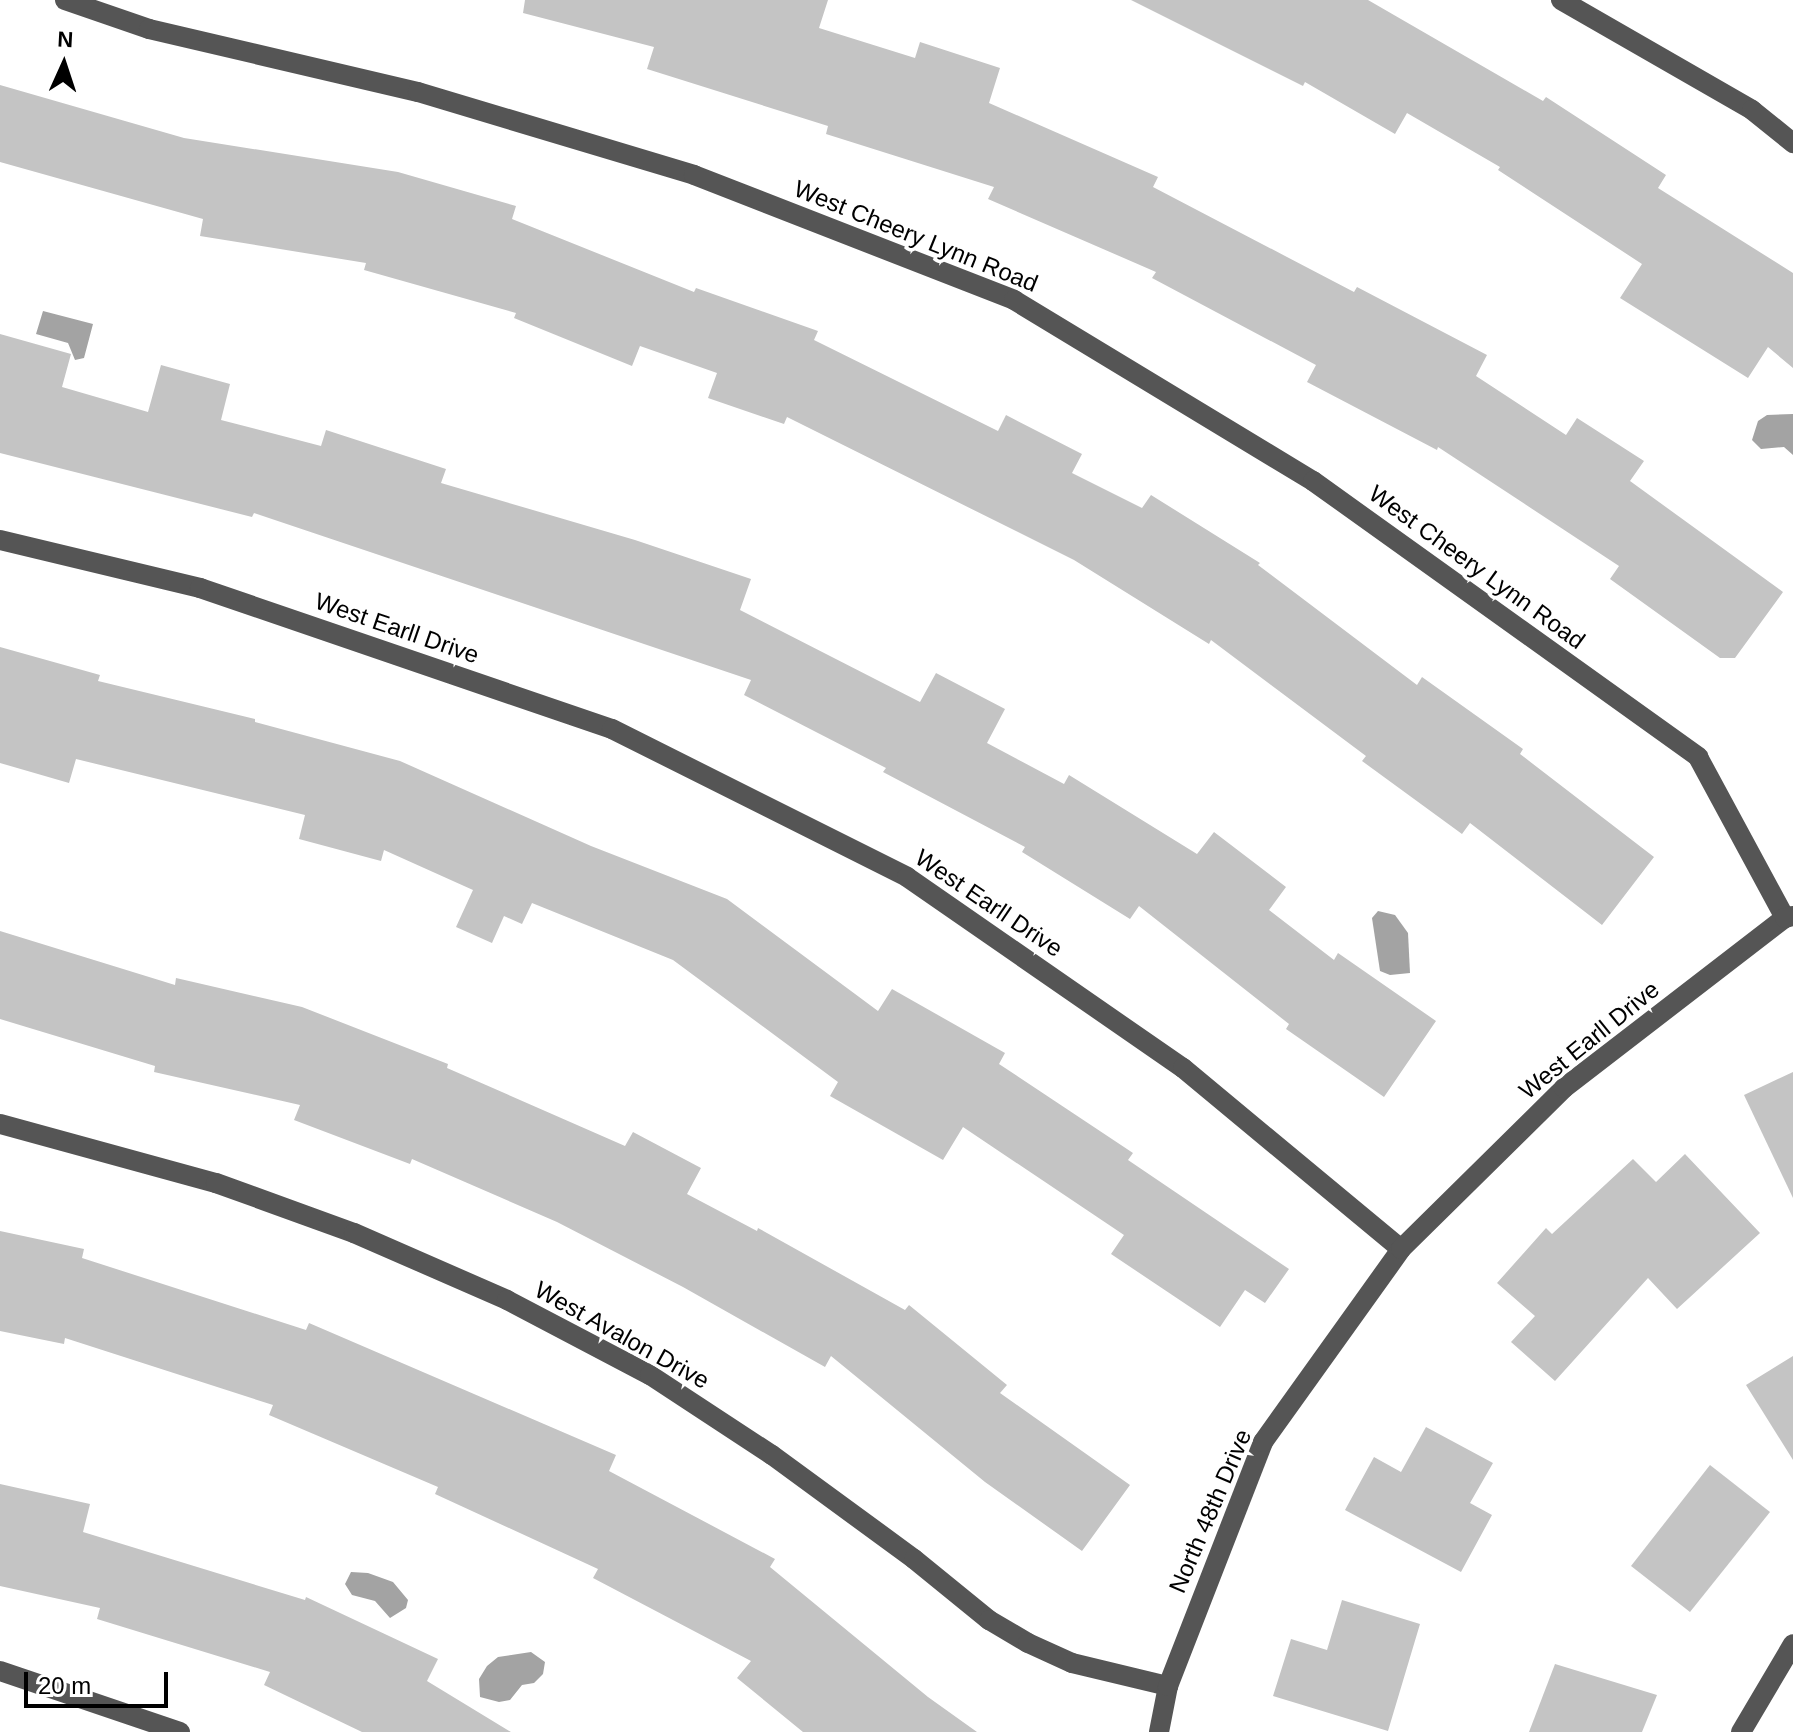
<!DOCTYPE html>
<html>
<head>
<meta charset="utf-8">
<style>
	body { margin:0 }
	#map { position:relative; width:1793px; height:1732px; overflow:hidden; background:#fff; font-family:Helvetica,sans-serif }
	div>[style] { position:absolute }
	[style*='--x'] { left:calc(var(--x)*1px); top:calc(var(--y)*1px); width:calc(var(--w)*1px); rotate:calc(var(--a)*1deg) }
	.water>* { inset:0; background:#a3a3a3 }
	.building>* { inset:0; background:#c4c4c4 }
	.minor>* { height:20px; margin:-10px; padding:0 10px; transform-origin:10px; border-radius:10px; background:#555 }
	span { translate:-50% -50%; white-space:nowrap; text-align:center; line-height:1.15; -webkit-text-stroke:7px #fff; paint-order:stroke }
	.street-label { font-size:24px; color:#000 }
	.north { position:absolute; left:24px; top:24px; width:80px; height:80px; -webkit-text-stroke:6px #fff; paint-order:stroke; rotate:3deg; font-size:22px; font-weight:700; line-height:32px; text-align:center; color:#000 }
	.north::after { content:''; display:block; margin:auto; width:28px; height:36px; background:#000; clip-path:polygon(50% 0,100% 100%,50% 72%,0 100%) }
	.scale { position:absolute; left:24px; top:1672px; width:144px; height:36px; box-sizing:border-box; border:4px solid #000; border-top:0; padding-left:10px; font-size:24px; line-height:28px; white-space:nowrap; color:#000; -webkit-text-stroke:6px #fff; paint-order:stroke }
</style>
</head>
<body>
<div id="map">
	<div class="water">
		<div style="clip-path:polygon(43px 311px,93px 324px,84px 358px,75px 360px,68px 343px,36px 334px)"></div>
		<div style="clip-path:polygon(1793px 414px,1793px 455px,1784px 447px,1761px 449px,1752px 440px,1758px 421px,1767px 415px)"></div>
		<div style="clip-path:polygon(1378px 911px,1395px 915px,1408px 933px,1410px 973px,1390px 975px,1380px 971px,1372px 918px)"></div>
		<div style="clip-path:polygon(351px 1572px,368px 1573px,393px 1582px,408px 1600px,406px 1608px,390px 1618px,375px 1601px,352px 1595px,345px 1584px)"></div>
		<div style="clip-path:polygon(531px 1652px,545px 1662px,543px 1674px,534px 1683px,522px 1685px,510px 1700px,499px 1702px,480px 1697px,479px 1679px,487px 1666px,498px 1657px)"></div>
	</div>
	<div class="building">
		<div style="clip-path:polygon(525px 0,828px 0,819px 28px,915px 58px,920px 42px,1000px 68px,989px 103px,1158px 177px,1153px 187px,1354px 292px,1357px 287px,1487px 355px,1476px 376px,1566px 435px,1577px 418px,1644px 461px,1630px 481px,1783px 592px,1735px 658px,1720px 658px,1610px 579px,1619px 566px,1438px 447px,1437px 450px,1307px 382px,1316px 365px,1152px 278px,1156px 272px,988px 199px,994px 187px,826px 134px,828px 126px,647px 69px,654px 47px,523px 13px)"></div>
		<div style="clip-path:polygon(1131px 0,1368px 0,1543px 101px,1546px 97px,1666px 175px,1658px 188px,1793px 273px,1793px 368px,1768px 347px,1748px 378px,1620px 298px,1642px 264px,1498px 170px,1500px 167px,1407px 113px,1395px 134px,1305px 82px,1303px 86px)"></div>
		<div style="clip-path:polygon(0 85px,184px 138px,398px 172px,516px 206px,512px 219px,694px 292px,696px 288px,818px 331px,814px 340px,998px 431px,1006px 415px,1082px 454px,1072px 473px,1142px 508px,1151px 495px,1260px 563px,1258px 565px,1417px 685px,1422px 677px,1523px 749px,1520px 754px,1654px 857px,1602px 925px,1470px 823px,1462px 834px,1362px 761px,1366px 756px,1211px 640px,1209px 644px,1074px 560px,787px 417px,784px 424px,708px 398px,717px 373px,640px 346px,632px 366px,514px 318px,516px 313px,364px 270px,366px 263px,200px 236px,203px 219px,0 162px)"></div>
		<div style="clip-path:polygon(0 334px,71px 354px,62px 387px,148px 412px,161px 365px,230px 384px,221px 420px,321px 446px,326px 430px,446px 469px,441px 483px,635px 540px,751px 579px,740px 610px,920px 702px,936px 673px,1005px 709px,987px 743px,1064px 784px,1069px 775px,1197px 854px,1214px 832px,1286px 887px,1269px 910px,1334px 960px,1338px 953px,1436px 1021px,1384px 1097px,1286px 1029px,1289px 1024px,1139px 906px,1130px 919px,1022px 852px,1025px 847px,883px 772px,886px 768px,744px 695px,751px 680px,254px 513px,252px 517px,0 453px)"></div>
		<div style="clip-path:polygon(0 647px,100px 675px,98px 681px,255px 719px,255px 722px,400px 761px,591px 846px,727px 899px,878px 1011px,892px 989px,1005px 1053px,999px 1064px,1133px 1153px,1128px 1160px,1289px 1269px,1265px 1303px,1245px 1290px,1220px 1327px,1111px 1254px,1124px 1235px,963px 1127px,943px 1160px,830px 1096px,838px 1082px,673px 960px,532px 903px,522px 924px,504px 916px,492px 943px,456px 927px,473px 890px,384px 850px,381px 861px,299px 839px,305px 815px,76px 759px,69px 783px,0 763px)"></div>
		<div style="clip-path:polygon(0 931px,175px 985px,176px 978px,302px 1007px,448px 1064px,447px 1068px,625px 1146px,633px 1132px,701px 1168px,687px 1194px,757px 1231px,758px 1228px,905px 1310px,909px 1305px,1007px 1385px,1000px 1393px,1130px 1485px,1082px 1551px,985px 1482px,831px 1356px,825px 1367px,683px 1287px,557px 1222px,412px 1159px,410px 1164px,294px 1120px,300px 1105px,154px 1072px,155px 1066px,0 1019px)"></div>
		<div style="clip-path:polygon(1793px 1072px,1793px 1198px,1744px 1095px)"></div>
		<div style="clip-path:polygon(1685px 1154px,1760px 1233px,1677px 1309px,1648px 1278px,1555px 1381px,1511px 1342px,1535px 1316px,1497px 1283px,1546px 1228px,1552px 1234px,1633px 1159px,1656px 1182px)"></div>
		<div style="clip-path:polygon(0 1231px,84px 1249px,82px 1258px,306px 1330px,309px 1323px,616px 1455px,609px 1471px,775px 1559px,770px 1567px,928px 1697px,977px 1732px,803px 1732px,737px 1678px,751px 1661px,593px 1578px,598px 1569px,435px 1494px,438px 1487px,269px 1415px,273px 1405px,65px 1338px,64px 1344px,0 1331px)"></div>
		<div style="clip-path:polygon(1793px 1356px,1793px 1460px,1746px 1385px)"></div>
		<div style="clip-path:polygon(1426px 1427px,1493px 1463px,1470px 1503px,1492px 1515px,1461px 1572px,1345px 1510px,1374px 1457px,1401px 1472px)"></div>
		<div style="clip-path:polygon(1710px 1465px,1770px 1512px,1690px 1612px,1631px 1566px)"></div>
		<div style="clip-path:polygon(0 1484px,90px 1504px,83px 1532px,305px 1600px,306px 1597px,438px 1659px,427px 1681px,511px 1732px,362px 1732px,264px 1685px,270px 1672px,97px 1619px,100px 1608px,0 1586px)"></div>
		<div style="clip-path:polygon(1342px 1600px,1420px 1624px,1388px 1731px,1273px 1696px,1291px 1639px,1327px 1650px)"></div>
		<div style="clip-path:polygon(1555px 1664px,1657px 1695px,1642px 1732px,1529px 1732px)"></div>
	</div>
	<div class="minor">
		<div style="--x:65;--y:0;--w:89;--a:19"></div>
		<div style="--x:149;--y:29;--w:276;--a:13.2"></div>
		<div style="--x:418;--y:92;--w:288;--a:16.7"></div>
		<div style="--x:694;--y:175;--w:344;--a:21.3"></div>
		<div style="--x:1014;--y:300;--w:350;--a:31.2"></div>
		<div style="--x:1313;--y:481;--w:474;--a:35.6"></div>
		<div style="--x:1698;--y:757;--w:183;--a:61.6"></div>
		<div style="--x:1561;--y:0;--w:220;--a:29.9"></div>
		<div style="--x:1752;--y:110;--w:53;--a:38.8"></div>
		<div style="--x:0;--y:540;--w:206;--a:13.5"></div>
		<div style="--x:200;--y:588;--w:435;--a:18.9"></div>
		<div style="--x:612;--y:729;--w:330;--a:26.6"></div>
		<div style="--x:907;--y:877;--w:336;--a:34.7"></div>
		<div style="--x:1183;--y:1068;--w:283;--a:39.7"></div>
		<div style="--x:0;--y:1124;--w:224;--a:15.3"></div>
		<div style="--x:216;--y:1183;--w:147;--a:19.9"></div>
		<div style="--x:354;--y:1233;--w:167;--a:23.6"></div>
		<div style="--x:507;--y:1300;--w:161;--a:27.7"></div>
		<div style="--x:650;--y:1375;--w:146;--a:33.3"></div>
		<div style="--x:772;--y:1455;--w:176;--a:36.2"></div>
		<div style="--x:914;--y:1559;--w:97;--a:39.1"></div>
		<div style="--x:989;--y:1620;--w:45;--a:30.5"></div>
		<div style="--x:1028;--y:1643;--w:48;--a:24.4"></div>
		<div style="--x:1072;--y:1663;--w:99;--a:13.5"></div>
		<div style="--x:0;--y:1671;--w:190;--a:18.7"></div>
		<div style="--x:1159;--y:1732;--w:47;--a:-78.9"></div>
		<div style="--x:1168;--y:1686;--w:262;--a:-68.7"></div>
		<div style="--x:1263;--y:1442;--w:237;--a:-54.4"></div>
		<div style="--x:1401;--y:1249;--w:229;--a:-44.6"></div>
		<div style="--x:1564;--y:1088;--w:279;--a:-37.6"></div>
		<div style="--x:1785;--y:918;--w:8;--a:-14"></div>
		<div style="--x:1741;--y:1732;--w:102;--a:-59.4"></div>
	</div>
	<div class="street-label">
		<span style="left:916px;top:236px;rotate:22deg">West Cheery Lynn Road</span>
		<span style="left:1477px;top:567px;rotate:36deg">West Cheery Lynn Road</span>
		<span style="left:397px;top:628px;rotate:19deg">West Earll Drive</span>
		<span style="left:989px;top:903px;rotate:34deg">West Earll Drive</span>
		<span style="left:1589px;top:1040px;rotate:-39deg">West Earll Drive</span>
		<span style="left:622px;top:1335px;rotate:29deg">West Avalon Drive</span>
		<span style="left:1210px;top:1511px;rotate:-67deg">North 48th Drive</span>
	</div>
	<div class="north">N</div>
	<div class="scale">20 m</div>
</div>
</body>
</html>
